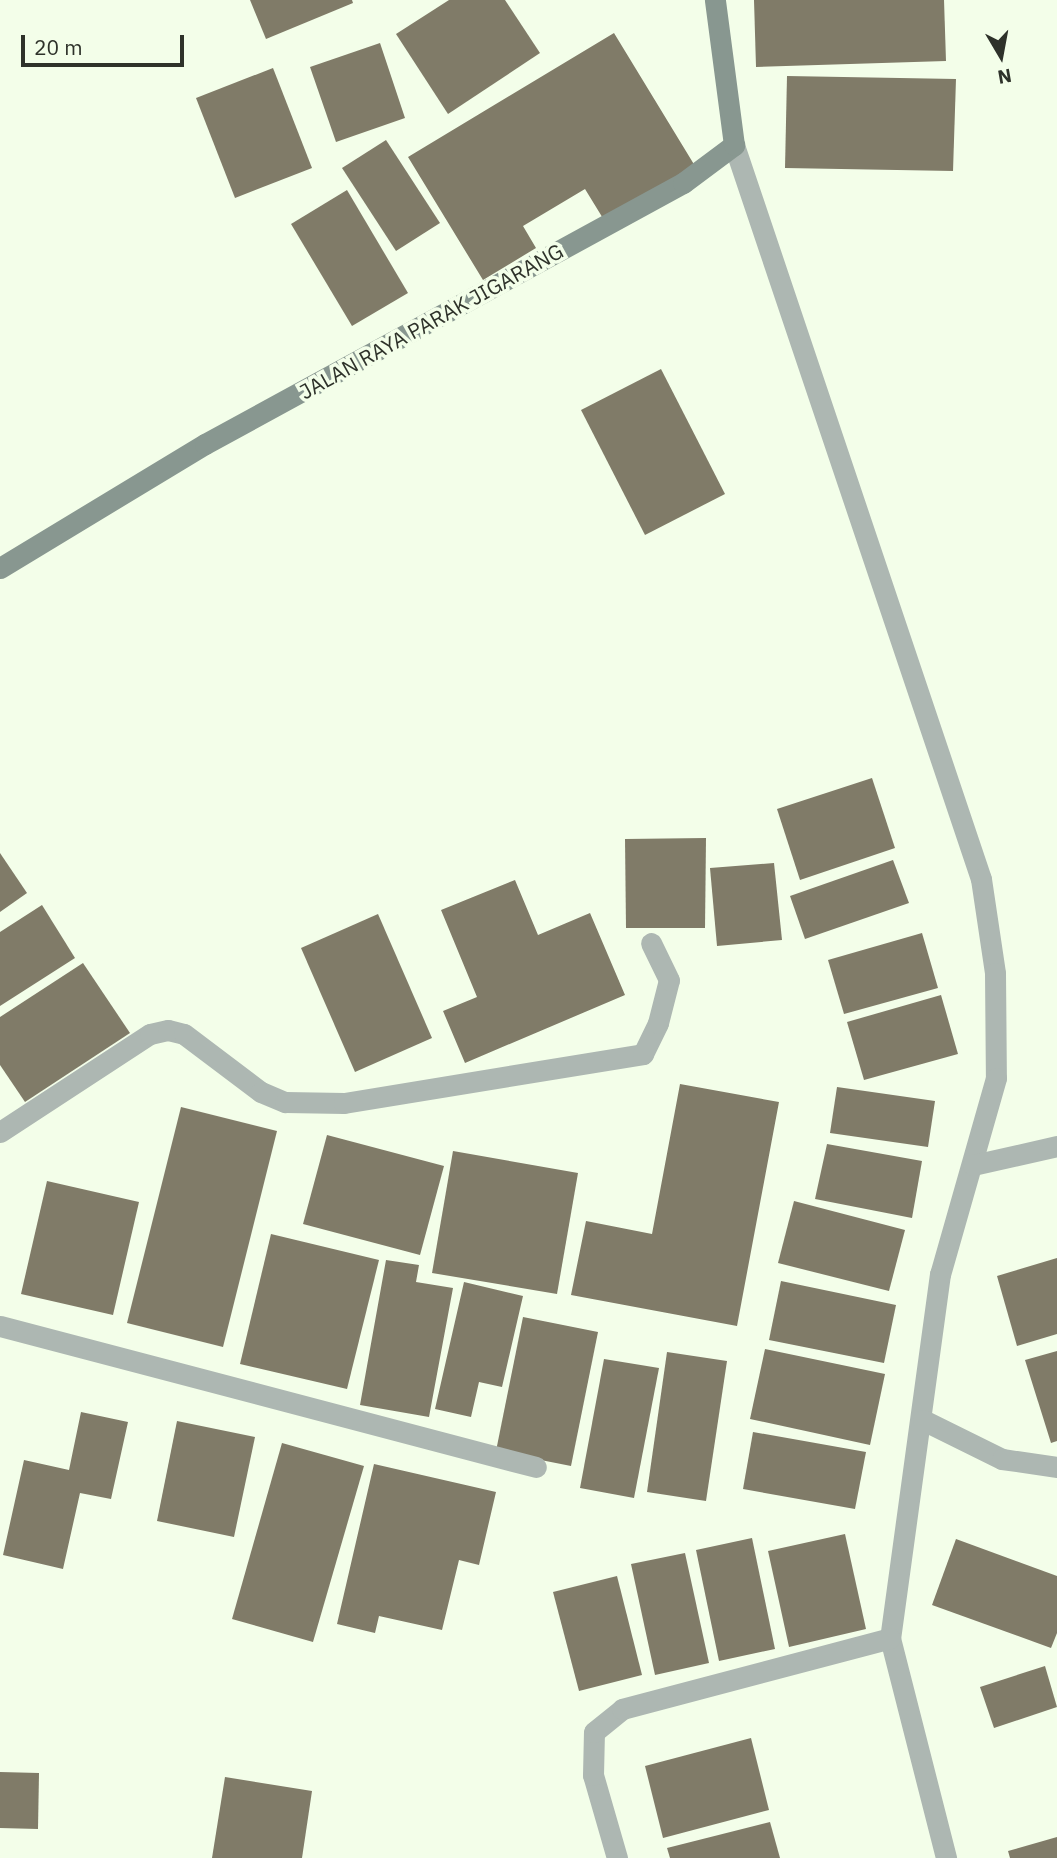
<!DOCTYPE html>
<html>
<head>
<meta charset="utf-8">
<style>
	body { margin:0 }
	#map { position:relative; width:1057px; height:1858px; overflow:hidden; background:#f3fee9; font-family:"IBM Plex Sans",sans-serif }
	div>[style] { position:absolute }
	[style*='--x'] { left:calc(var(--x)*1px); top:calc(var(--y)*1px); width:calc(var(--w)*1px); rotate:calc(var(--a)*1deg) }
	.building>* { inset:0; background:#807b68 }
	.street>* { height:21px; margin:-10.5px; padding:0 10.5px; transform-origin:10.5px; border-radius:10.5px; background:#adb7b2 }
	.secondary>* { height:21px; margin:-10.5px; padding:0 10.5px; transform-origin:10.5px; border-radius:10.5px; background:#889790 }
	span { translate:-50% -50%; white-space:nowrap; text-align:center; line-height:1.15; -webkit-text-stroke:7px #f3fee9; paint-order:stroke }
	.street-label { font-size:21px; color:#2e322a }
	.north { position:absolute; left:966px; top:21px; width:70px; height:70px; -webkit-text-stroke:5px #f3fee9; paint-order:stroke; rotate:170deg; font-size:19px; font-weight:700; line-height:28px; text-align:center; color:#2e322a }
	.north::after { content:''; display:block; margin:auto; width:24px; height:32px; background:#2e322a; clip-path:polygon(50% 0,100% 100%,50% 72%,0 100%) }
	.scale { position:absolute; left:21px; top:35px; width:163px; height:32px; box-sizing:border-box; border:4px solid #2e322a; border-top:0; padding-left:9px; font-size:21px; line-height:24px; white-space:nowrap; color:#2e322a; -webkit-text-stroke:5px #f3fee9; paint-order:stroke }
</style>
</head>
<body>
<div id="map">
	<div class="building">
		<div style="clip-path:polygon(250px 0,352px 0,353px 3px,266px 39px)"></div>
		<div style="clip-path:polygon(449px 0,505px 0,540px 53px,448px 114px,396px 34px)"></div>
		<div style="clip-path:polygon(754px 0,944px 0,946px 61px,756px 67px)"></div>
		<div style="clip-path:polygon(614px 33px,695px 166px,604px 220px,585px 189px,523px 226px,536px 248px,483px 280px,408px 157px)"></div>
		<div style="clip-path:polygon(380px 43px,405px 118px,336px 142px,310px 67px)"></div>
		<div style="clip-path:polygon(273px 68px,312px 168px,235px 198px,196px 98px)"></div>
		<div style="clip-path:polygon(787px 76px,956px 79px,953px 171px,785px 168px)"></div>
		<div style="clip-path:polygon(386px 140px,440px 223px,396px 251px,342px 168px)"></div>
		<div style="clip-path:polygon(347px 190px,408px 293px,352px 326px,291px 224px)"></div>
		<div style="clip-path:polygon(661px 369px,725px 494px,645px 535px,581px 410px)"></div>
		<div style="clip-path:polygon(872px 778px,895px 848px,800px 880px,777px 809px)"></div>
		<div style="clip-path:polygon(706px 838px,705px 928px,626px 928px,625px 839px)"></div>
		<div style="clip-path:polygon(0 853px,27px 893px,0 912px)"></div>
		<div style="clip-path:polygon(893px 860px,909px 903px,805px 939px,790px 896px)"></div>
		<div style="clip-path:polygon(774px 863px,782px 940px,717px 946px,710px 868px)"></div>
		<div style="clip-path:polygon(515px 880px,538px 935px,590px 913px,625px 995px,465px 1063px,443px 1011px,477px 997px,441px 910px)"></div>
		<div style="clip-path:polygon(42px 905px,75px 958px,0 1006px,0 932px)"></div>
		<div style="clip-path:polygon(378px 914px,432px 1038px,355px 1072px,301px 948px)"></div>
		<div style="clip-path:polygon(922px 933px,938px 988px,844px 1014px,828px 960px)"></div>
		<div style="clip-path:polygon(83px 963px,130px 1033px,25px 1102px,0 1065px,0 1017px)"></div>
		<div style="clip-path:polygon(941px 995px,958px 1054px,864px 1080px,847px 1022px)"></div>
		<div style="clip-path:polygon(680px 1084px,779px 1102px,737px 1326px,571px 1295px,586px 1221px,652px 1234px)"></div>
		<div style="clip-path:polygon(837px 1087px,935px 1101px,928px 1147px,830px 1133px)"></div>
		<div style="clip-path:polygon(181px 1107px,277px 1131px,223px 1347px,127px 1323px)"></div>
		<div style="clip-path:polygon(327px 1135px,444px 1166px,420px 1255px,303px 1224px)"></div>
		<div style="clip-path:polygon(827px 1144px,922px 1161px,912px 1218px,815px 1199px)"></div>
		<div style="clip-path:polygon(453px 1151px,578px 1173px,557px 1294px,432px 1273px)"></div>
		<div style="clip-path:polygon(47px 1181px,139px 1202px,113px 1315px,21px 1294px)"></div>
		<div style="clip-path:polygon(794px 1201px,905px 1230px,889px 1291px,778px 1263px)"></div>
		<div style="clip-path:polygon(271px 1234px,379px 1260px,347px 1389px,240px 1364px)"></div>
		<div style="clip-path:polygon(1057px 1258px,1057px 1334px,1017px 1346px,997px 1276px)"></div>
		<div style="clip-path:polygon(386px 1260px,419px 1265px,416px 1282px,453px 1288px,429px 1417px,360px 1405px)"></div>
		<div style="clip-path:polygon(781px 1281px,896px 1305px,884px 1363px,769px 1340px)"></div>
		<div style="clip-path:polygon(464px 1282px,523px 1296px,502px 1387px,479px 1382px,471px 1417px,435px 1409px)"></div>
		<div style="clip-path:polygon(523px 1317px,598px 1332px,571px 1466px,496px 1451px)"></div>
		<div style="clip-path:polygon(765px 1349px,885px 1374px,870px 1445px,750px 1419px)"></div>
		<div style="clip-path:polygon(1057px 1351px,1057px 1441px,1051px 1443px,1025px 1360px)"></div>
		<div style="clip-path:polygon(667px 1352px,727px 1361px,706px 1501px,647px 1492px)"></div>
		<div style="clip-path:polygon(604px 1359px,659px 1368px,634px 1498px,580px 1488px)"></div>
		<div style="clip-path:polygon(81px 1412px,128px 1422px,111px 1499px,80px 1493px,63px 1569px,3px 1555px,24px 1460px,69px 1470px)"></div>
		<div style="clip-path:polygon(177px 1421px,255px 1437px,234px 1537px,157px 1521px)"></div>
		<div style="clip-path:polygon(753px 1432px,866px 1452px,855px 1509px,743px 1489px)"></div>
		<div style="clip-path:polygon(282px 1443px,364px 1466px,313px 1642px,232px 1619px)"></div>
		<div style="clip-path:polygon(374px 1464px,496px 1492px,479px 1565px,459px 1560px,442px 1630px,379px 1616px,375px 1633px,337px 1624px)"></div>
		<div style="clip-path:polygon(845px 1534px,866px 1629px,789px 1647px,768px 1551px)"></div>
		<div style="clip-path:polygon(752px 1538px,775px 1649px,719px 1661px,696px 1550px)"></div>
		<div style="clip-path:polygon(956px 1539px,1057px 1576px,1057px 1633px,1051px 1648px,932px 1605px)"></div>
		<div style="clip-path:polygon(685px 1553px,709px 1663px,655px 1675px,631px 1564px)"></div>
		<div style="clip-path:polygon(617px 1576px,642px 1675px,579px 1691px,553px 1592px)"></div>
		<div style="clip-path:polygon(1045px 1666px,1057px 1707px,994px 1728px,980px 1687px)"></div>
		<div style="clip-path:polygon(751px 1738px,769px 1810px,663px 1838px,645px 1766px)"></div>
		<div style="clip-path:polygon(0 1772px,39px 1773px,38px 1829px,0 1828px)"></div>
		<div style="clip-path:polygon(225px 1777px,312px 1791px,302px 1858px,212px 1858px)"></div>
		<div style="clip-path:polygon(770px 1822px,780px 1858px,670px 1858px,667px 1848px)"></div>
		<div style="clip-path:polygon(1057px 1837px,1057px 1858px,1010px 1858px,1008px 1851px)"></div>
	</div>
	<div class="street">
		<div style="--x:734;--y:145;--w:774;--a:71.4"></div>
		<div style="--x:981;--y:879;--w:95;--a:81.5"></div>
		<div style="--x:995;--y:973;--w:105;--a:89.5"></div>
		<div style="--x:996;--y:1078;--w:204;--a:105.9"></div>
		<div style="--x:940;--y:1274;--w:367;--a:97.8"></div>
		<div style="--x:890;--y:1638;--w:227;--a:75.7"></div>
		<div style="--x:0;--y:1132;--w:179;--a:-33.2"></div>
		<div style="--x:150;--y:1034;--w:18;--a:-13"></div>
		<div style="--x:168;--y:1030;--w:16;--a:14"></div>
		<div style="--x:184;--y:1034;--w:96;--a:37"></div>
		<div style="--x:261;--y:1092;--w:26;--a:23"></div>
		<div style="--x:285;--y:1102;--w:59;--a:1"></div>
		<div style="--x:344;--y:1103;--w:303;--a:-9.3"></div>
		<div style="--x:643;--y:1054;--w:34;--a:-64"></div>
		<div style="--x:658;--y:1023;--w:44;--a:-75.7"></div>
		<div style="--x:669;--y:980;--w:41;--a:-115.9"></div>
		<div style="--x:973;--y:1165;--w:86;--a:-12.7"></div>
		<div style="--x:0;--y:1326;--w:554;--a:14.74"></div>
		<div style="--x:923;--y:1420;--w:88;--a:26.3"></div>
		<div style="--x:1002;--y:1459;--w:56;--a:8.3"></div>
		<div style="--x:617;--y:1858;--w:86;--a:-106.1"></div>
		<div style="--x:593;--y:1775;--w:43;--a:-88.7"></div>
		<div style="--x:594;--y:1732;--w:36;--a:-39"></div>
		<div style="--x:622;--y:1709;--w:277;--a:-14.8"></div>
	</div>
	<div class="secondary">
		<div style="--x:0;--y:568;--w:240;--a:-31.2"></div>
		<div style="--x:205;--y:444;--w:545;--a:-28.64"></div>
		<div style="--x:683;--y:183;--w:64;--a:-36.7"></div>
		<div style="--x:734;--y:145;--w:146;--a:-97.5"></div>
	</div>
	<div class="street-label">
		<span style="left:431px;top:321px;rotate:-29deg">JALAN RAYA PARAK JIGARANG</span>
	</div>
	<div class="north">N</div>
	<div class="scale">20 m</div>
</div>
</body>
</html>
